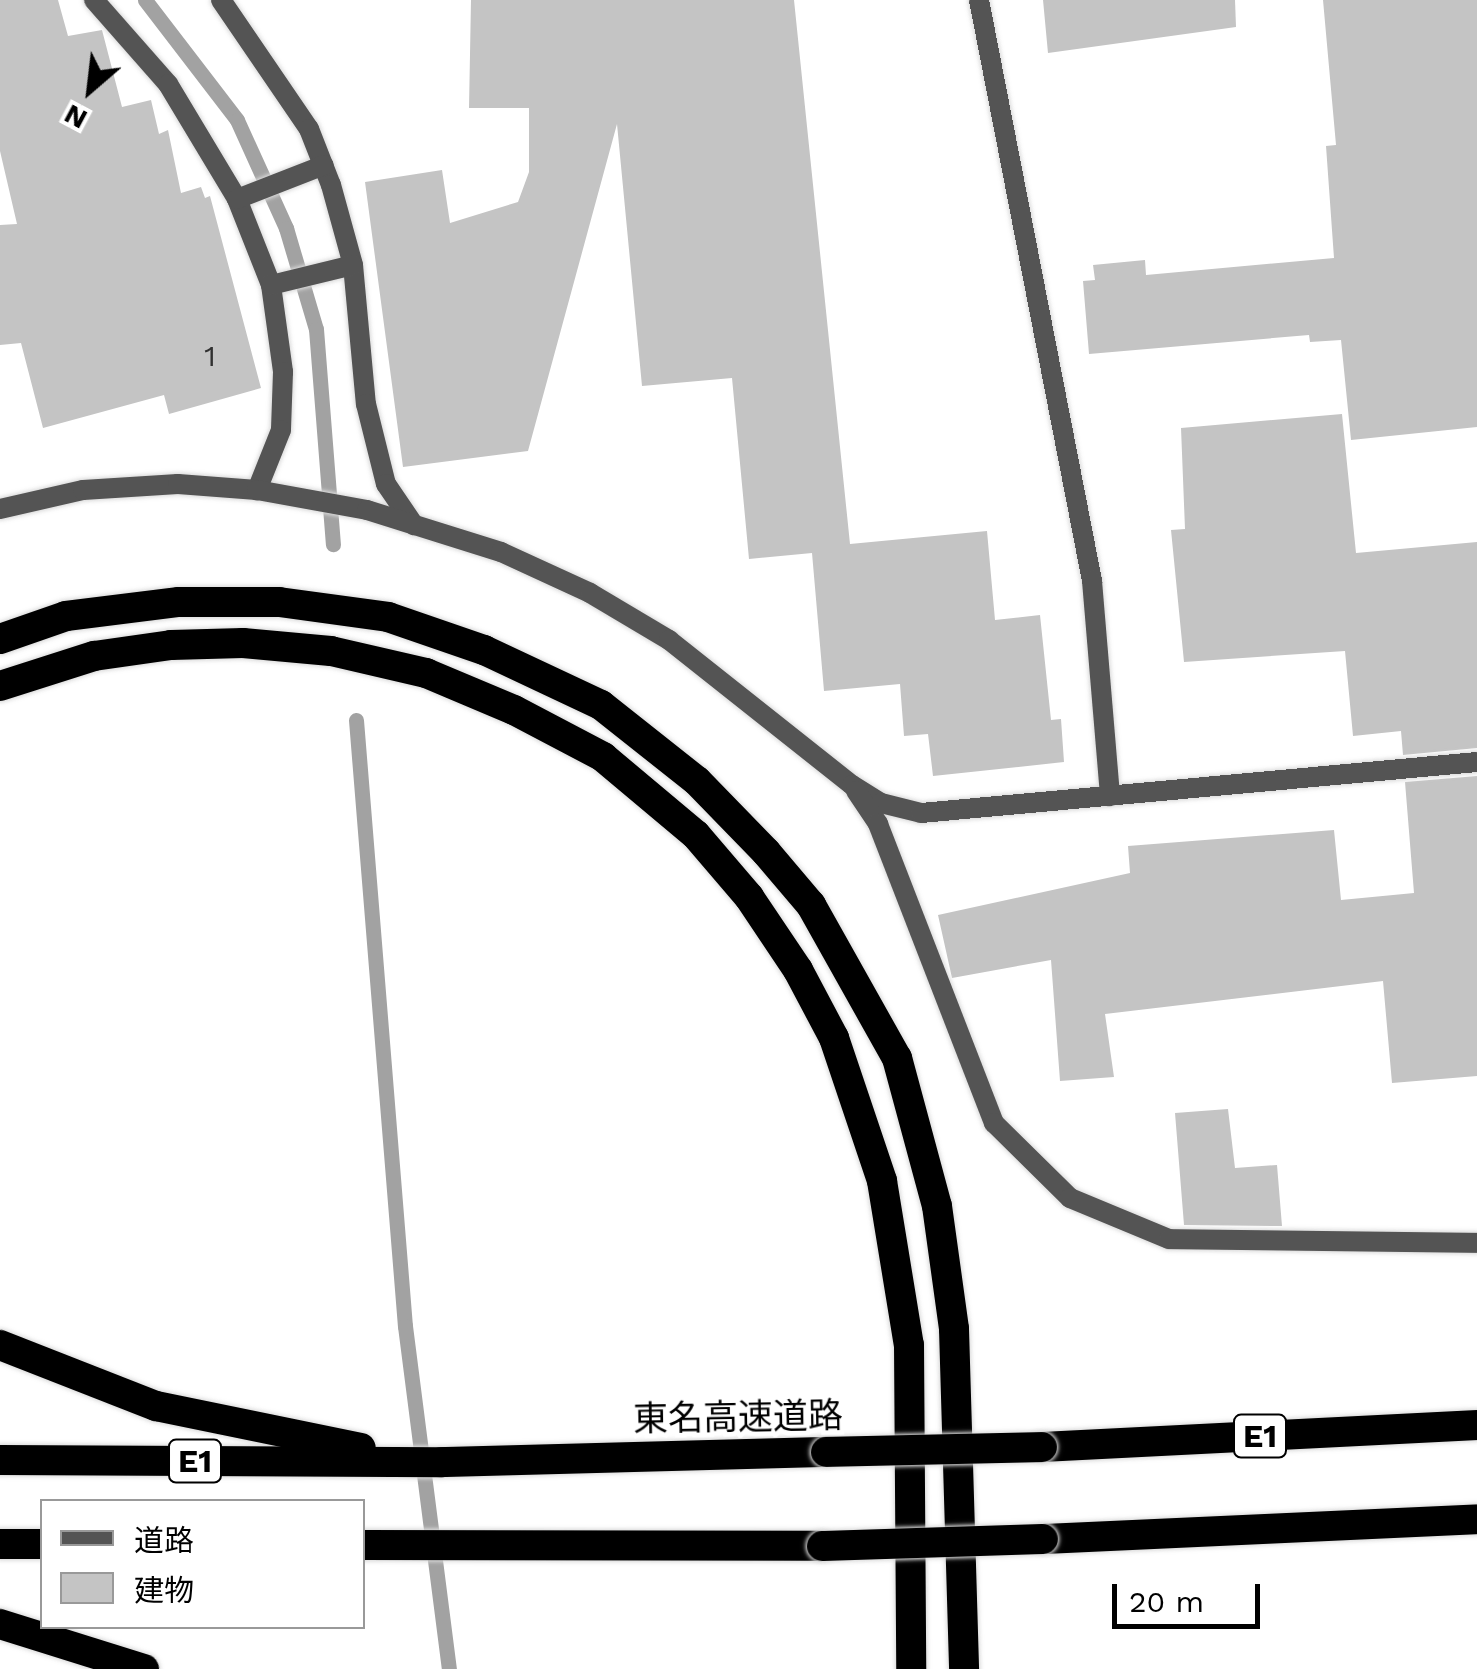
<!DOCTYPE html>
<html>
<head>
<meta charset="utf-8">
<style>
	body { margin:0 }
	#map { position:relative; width:1477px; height:1669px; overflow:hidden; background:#fff; font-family:"Work Sans","Noto Sans JP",sans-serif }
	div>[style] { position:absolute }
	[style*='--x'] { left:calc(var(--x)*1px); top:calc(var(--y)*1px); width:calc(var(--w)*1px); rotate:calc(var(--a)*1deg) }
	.stream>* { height:15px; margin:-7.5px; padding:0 7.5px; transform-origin:7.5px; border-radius:7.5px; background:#a2a2a2 }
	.building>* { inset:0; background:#c4c4c4 }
	.roads { filter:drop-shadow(0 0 2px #dbdbdb) drop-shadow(0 0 2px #dbdbdb) }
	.street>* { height:20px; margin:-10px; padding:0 10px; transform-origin:10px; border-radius:10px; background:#545454 }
	.highway>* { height:30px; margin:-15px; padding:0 15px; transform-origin:15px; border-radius:15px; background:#000 }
	.bridges { filter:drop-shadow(0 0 2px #dbdbdb) drop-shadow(0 0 2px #dbdbdb) }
	.highway-bridge>* { height:30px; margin:-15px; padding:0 15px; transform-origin:15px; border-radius:15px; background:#000 }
	span { translate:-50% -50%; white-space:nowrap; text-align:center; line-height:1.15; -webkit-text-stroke:9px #fff; paint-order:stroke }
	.number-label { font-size:30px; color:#313131 }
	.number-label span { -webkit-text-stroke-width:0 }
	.shield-label span { padding:2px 8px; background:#fff; border:2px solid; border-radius:8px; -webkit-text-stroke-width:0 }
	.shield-label { font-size:32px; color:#000; font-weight:700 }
	.street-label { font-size:35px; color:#000 }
	.legend { position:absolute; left:40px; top:1499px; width:325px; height:130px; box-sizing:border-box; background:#fff; border:2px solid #999; margin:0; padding:12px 18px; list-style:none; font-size:30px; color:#000 }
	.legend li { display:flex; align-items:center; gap:20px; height:50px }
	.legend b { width:50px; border:2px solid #999 }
	.north { position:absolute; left:40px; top:40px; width:100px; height:100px; -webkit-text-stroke:8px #fff; paint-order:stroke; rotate:208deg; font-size:28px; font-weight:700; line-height:40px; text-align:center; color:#000 }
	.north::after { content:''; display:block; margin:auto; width:35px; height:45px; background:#000; clip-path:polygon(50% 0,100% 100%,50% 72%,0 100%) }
	.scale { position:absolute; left:1112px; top:1584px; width:148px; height:45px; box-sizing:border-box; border:5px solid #000; border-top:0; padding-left:12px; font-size:30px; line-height:35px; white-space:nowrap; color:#000; -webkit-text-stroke:8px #fff; paint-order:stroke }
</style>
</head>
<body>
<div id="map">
	<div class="stream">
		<div style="--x:145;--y:0;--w:151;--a:52.5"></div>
		<div style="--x:237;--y:120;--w:119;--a:65.6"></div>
		<div style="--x:286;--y:228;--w:105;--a:73.5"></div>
		<div style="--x:316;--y:329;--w:216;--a:85.5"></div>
		<div style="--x:356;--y:720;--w:608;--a:85.38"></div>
		<div style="--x:405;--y:1326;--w:346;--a:82.7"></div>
	</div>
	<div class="building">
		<div style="clip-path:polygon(0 0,58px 0,68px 36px,102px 30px,122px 107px,151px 100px,159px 134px,168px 130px,181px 193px,201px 187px,205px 198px,210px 196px,261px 388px,169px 414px,164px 395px,43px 428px,21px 343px,0 345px,0 225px,17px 224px,0 151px)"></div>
		<div style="clip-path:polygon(471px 0,794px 0,850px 544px,987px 531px,995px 620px,1040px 615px,1051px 720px,1061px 719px,1064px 762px,933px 776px,928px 734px,904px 736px,900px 684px,824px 691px,812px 553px,749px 559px,732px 378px,642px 386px,617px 124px,528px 451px,403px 467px,365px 182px,442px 170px,450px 223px,518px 202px,529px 172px,529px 108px,469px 108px)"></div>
		<div style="clip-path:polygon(1043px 0,1235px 0,1236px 27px,1048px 53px)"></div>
		<div style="clip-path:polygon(1323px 0,1477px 0,1477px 427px,1351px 440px,1341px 340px,1310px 342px,1309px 335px,1089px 354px,1083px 281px,1095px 280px,1093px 265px,1145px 260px,1146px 275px,1334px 258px,1326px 146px,1336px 145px)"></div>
		<div style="clip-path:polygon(1342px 414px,1356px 553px,1477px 542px,1477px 748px,1403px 755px,1401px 731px,1353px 736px,1345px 651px,1184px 662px,1171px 530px,1185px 529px,1181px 428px)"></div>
		<div style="clip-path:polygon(1477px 776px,1477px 1076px,1392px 1083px,1383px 981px,1105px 1014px,1114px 1077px,1060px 1081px,1051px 960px,952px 978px,938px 915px,1130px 873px,1128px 846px,1334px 830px,1341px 900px,1414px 893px,1405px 782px)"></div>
		<div style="clip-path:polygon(1228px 1109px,1235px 1168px,1277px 1165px,1282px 1226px,1184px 1225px,1175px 1113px)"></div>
	</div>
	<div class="roads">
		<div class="street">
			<div style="--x:94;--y:0;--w:112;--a:48.6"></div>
			<div style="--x:168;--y:84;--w:134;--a:59"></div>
			<div style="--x:237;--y:199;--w:92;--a:68.4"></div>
			<div style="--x:271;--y:285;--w:88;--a:82.1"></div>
			<div style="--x:283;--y:372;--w:58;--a:92"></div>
			<div style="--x:281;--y:430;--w:65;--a:111.8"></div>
			<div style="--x:221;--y:0;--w:156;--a:55.7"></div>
			<div style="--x:309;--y:129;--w:60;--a:68.6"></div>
			<div style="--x:331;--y:185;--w:83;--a:74.6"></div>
			<div style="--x:353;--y:265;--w:140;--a:84.7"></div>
			<div style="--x:366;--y:404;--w:82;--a:76"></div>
			<div style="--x:386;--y:484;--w:50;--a:55.7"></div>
			<div style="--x:979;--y:0;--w:592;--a:78.99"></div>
			<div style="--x:1092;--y:581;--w:216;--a:85.2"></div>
			<div style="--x:237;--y:199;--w:93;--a:-21.3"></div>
			<div style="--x:271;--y:285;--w:84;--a:-13.7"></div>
			<div style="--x:0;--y:509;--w:85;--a:-12.9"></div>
			<div style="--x:83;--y:490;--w:95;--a:-3.6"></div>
			<div style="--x:178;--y:484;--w:79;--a:4.3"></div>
			<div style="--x:257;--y:490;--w:112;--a:10.3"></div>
			<div style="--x:367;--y:510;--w:140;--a:17.4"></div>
			<div style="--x:501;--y:552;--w:98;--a:24.7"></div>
			<div style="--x:590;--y:593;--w:92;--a:30.7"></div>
			<div style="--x:669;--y:640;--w:233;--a:38.4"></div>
			<div style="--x:852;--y:785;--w:34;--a:32"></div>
			<div style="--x:881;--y:803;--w:41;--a:14"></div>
			<div style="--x:921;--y:813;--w:558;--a:-5.24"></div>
			<div style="--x:856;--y:791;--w:40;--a:56"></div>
			<div style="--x:878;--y:824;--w:321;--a:68.8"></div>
			<div style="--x:994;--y:1123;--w:107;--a:44.6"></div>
			<div style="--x:1070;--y:1198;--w:107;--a:22.5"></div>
			<div style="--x:1169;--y:1239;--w:308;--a:0.7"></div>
		</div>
		<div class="highway">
			<div style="--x:0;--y:639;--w:70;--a:-19.2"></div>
			<div style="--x:66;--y:616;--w:114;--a:-7.1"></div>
			<div style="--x:179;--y:602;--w:100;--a:0"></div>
			<div style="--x:279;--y:602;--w:110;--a:7.8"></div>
			<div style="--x:388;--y:617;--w:102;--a:19"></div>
			<div style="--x:484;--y:650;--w:129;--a:25.2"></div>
			<div style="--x:601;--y:705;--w:122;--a:38.4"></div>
			<div style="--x:697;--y:781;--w:99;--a:45.8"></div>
			<div style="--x:766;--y:852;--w:70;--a:49.7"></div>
			<div style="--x:811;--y:905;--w:176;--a:60.7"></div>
			<div style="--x:897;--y:1058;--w:153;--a:74.9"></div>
			<div style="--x:937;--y:1206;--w:124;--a:82.1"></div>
			<div style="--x:954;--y:1329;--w:340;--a:88.3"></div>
			<div style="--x:0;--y:686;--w:99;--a:-17.7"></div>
			<div style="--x:94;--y:656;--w:78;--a:-8.1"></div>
			<div style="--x:171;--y:645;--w:72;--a:-1.6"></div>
			<div style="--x:243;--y:643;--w:88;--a:5.2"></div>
			<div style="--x:331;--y:651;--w:98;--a:13"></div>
			<div style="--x:426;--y:673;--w:95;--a:22.8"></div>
			<div style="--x:514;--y:710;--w:101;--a:27.8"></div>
			<div style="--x:603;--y:757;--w:121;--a:40"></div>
			<div style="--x:696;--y:835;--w:82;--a:49.5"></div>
			<div style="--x:749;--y:897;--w:88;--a:56.1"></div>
			<div style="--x:798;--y:970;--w:77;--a:62.1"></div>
			<div style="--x:834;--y:1038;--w:151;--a:71.4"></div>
			<div style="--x:882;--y:1181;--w:166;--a:80.7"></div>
			<div style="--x:909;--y:1345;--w:324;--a:89.6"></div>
			<div style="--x:0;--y:1345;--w:168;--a:21.4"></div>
			<div style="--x:156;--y:1406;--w:209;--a:11.6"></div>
			<div style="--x:1042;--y:1447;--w:436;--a:-2.9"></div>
			<div style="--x:0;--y:1460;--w:442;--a:0.3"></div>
			<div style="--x:442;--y:1462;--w:384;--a:-1.5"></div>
			<div style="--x:1043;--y:1539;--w:434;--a:-2.6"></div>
			<div style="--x:0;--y:1544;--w:42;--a:0"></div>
			<div style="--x:362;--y:1545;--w:460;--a:0.1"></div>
			<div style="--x:0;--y:1624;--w:151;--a:17.4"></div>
		</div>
	</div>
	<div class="bridges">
		<div class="highway-bridge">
			<div style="--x:826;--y:1452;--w:216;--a:-1.3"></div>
			<div style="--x:822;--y:1546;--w:221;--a:-1.8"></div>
		</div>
	</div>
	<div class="number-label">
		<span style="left:210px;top:356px">1</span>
	</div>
	<div class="shield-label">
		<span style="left:1260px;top:1436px">E1</span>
		<span style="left:195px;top:1461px">E1</span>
	</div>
	<div class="street-label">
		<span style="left:738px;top:1417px;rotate:-1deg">東名高速道路</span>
	</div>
	<ul class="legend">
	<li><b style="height:12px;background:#545454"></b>道路</li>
	<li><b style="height:28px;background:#c4c4c4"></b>建物</li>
	</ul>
	<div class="north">N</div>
	<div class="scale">20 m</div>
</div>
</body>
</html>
